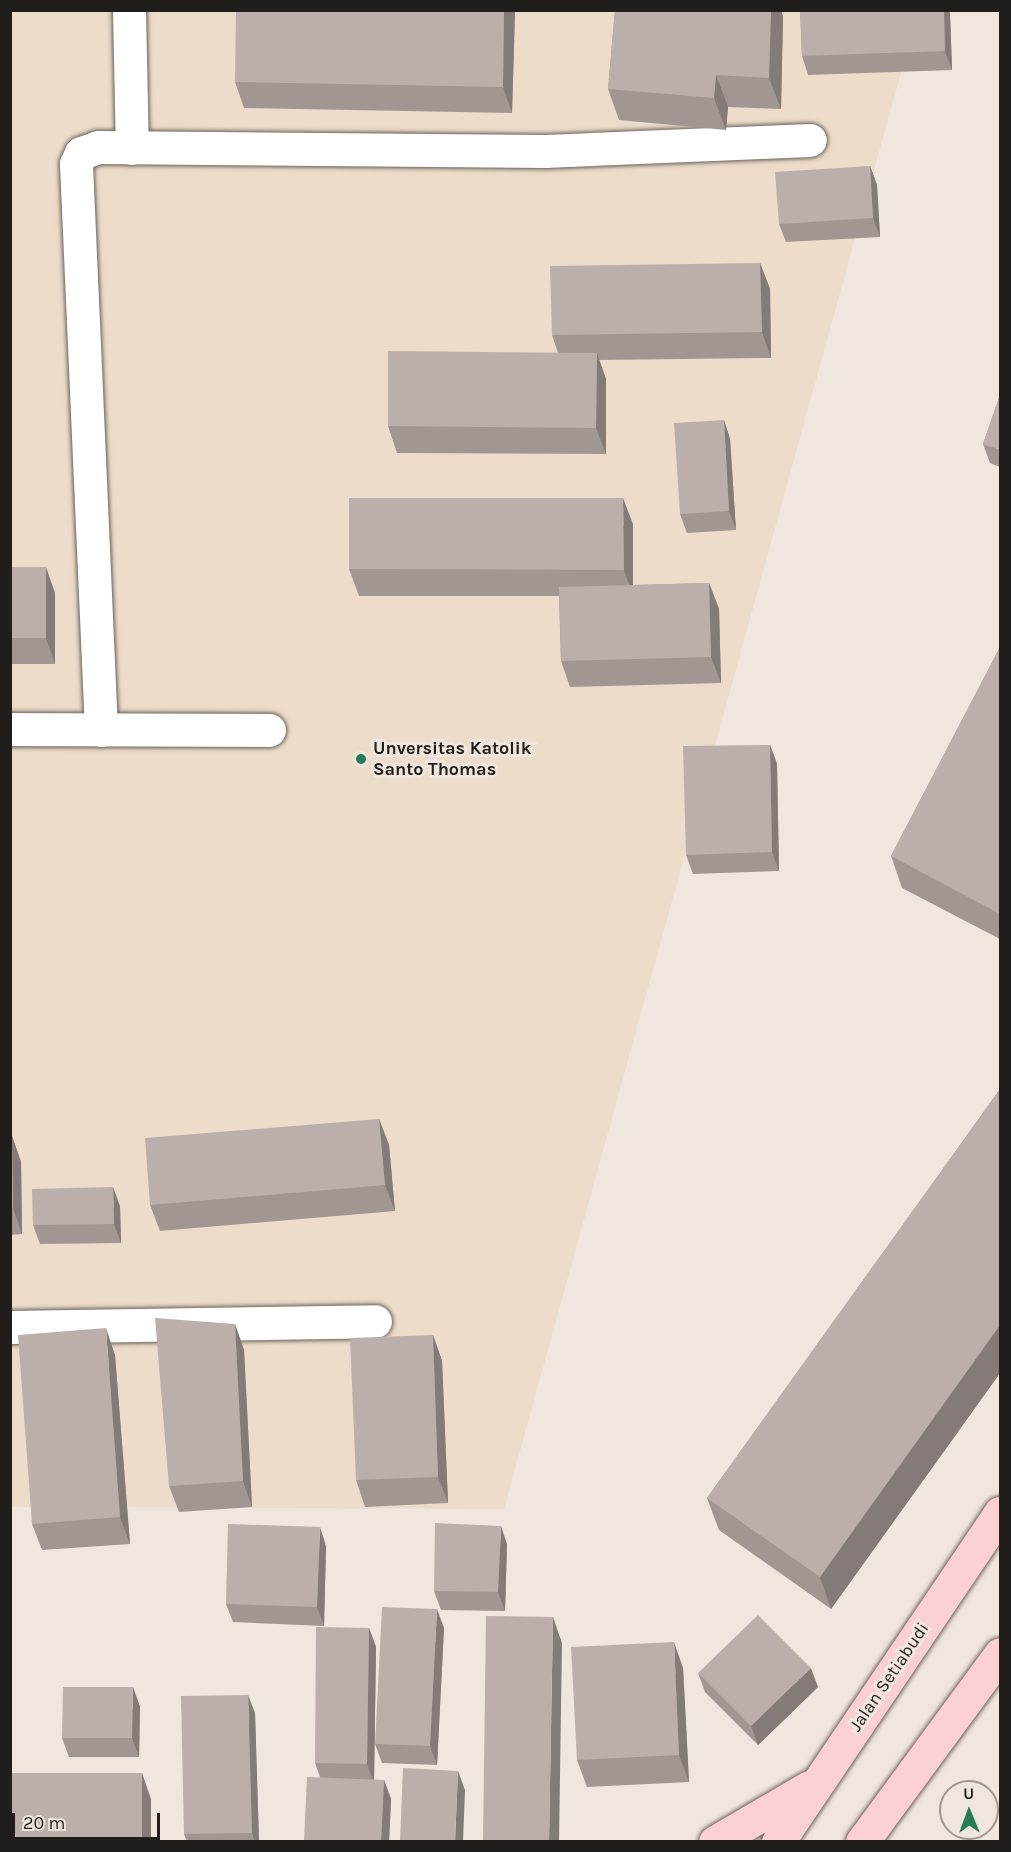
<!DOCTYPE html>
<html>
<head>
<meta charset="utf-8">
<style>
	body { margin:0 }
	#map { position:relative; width:1011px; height:1852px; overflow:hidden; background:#f1e6dd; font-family:Karla,sans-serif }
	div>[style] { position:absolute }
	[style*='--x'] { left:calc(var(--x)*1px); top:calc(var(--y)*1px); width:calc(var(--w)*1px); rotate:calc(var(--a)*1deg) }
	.education>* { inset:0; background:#eddcca }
	.roads { filter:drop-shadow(0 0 2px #6c635a) drop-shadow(0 0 2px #6c635a) }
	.street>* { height:33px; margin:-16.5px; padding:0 16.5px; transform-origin:16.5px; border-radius:16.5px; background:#fff }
	.primary>* { height:33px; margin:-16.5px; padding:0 16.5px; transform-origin:16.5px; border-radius:16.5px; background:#fbd0d3 }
	.wall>* { inset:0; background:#a29692 }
	.shaded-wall>* { inset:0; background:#847a77 }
	.building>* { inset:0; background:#bcaeaa }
	.dots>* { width:16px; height:16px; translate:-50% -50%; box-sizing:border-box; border:3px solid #f1e6dd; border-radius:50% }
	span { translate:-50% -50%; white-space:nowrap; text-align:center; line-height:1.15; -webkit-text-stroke:6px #f1e6dd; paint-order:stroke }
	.poi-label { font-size:18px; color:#211d1a; font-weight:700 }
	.left { translate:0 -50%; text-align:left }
	.street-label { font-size:18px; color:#211d1a }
	.frame { position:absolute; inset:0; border:12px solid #211d1a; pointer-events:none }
	.north { position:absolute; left:939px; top:1780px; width:60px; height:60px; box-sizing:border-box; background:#f1e6dd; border:2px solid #9e968f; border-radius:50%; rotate:359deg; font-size:16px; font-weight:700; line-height:24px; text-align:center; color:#211d1a }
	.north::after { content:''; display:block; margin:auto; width:21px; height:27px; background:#247e53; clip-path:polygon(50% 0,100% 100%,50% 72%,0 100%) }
	.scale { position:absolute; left:12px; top:1813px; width:148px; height:27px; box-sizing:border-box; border:3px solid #211d1a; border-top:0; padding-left:8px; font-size:18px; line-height:21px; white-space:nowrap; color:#211d1a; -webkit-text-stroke:4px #f1e6dd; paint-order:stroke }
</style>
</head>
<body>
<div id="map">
	<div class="education">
		<div style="clip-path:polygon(11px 11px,918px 11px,504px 1509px,11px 1507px)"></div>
	</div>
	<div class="roads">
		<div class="street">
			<div style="--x:129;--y:10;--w:138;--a:88.8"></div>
			<div style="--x:10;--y:729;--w:259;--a:0.2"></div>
			<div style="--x:101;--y:730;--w:567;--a:-92.53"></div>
			<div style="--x:76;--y:164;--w:12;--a:-66"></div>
			<div style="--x:81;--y:153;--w:18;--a:-19"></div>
			<div style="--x:98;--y:147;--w:447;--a:0.5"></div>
			<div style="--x:545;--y:151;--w:265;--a:-2.4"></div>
			<div style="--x:10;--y:1327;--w:365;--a:-0.9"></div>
		</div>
		<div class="primary">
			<div style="--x:715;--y:1842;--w:109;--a:-30.3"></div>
			<div style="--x:778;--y:1842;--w:397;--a:-56"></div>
			<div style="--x:862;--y:1842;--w:233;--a:-53.7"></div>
		</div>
	</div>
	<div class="wall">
		<div style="clip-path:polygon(515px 10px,512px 113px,244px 108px,235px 82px)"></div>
		<div style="clip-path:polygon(615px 10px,781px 10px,783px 17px,781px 109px,728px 107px,726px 130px,619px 120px,608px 89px)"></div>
		<div style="clip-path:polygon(800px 10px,949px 10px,950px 14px,952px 70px,808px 75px,802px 56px)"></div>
		<div style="clip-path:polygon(870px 166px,877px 185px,880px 237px,786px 242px,779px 224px)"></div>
		<div style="clip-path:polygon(760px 263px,770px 289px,771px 358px,599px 360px,606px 379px,606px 454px,397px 453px,388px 426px,558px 353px,552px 335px)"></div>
		<div style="clip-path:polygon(1000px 395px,1000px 467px,990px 463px,983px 444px)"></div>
		<div style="clip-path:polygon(724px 420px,730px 439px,736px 530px,687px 533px,680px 514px)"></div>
		<div style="clip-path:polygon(633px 524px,633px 585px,709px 583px,719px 609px,721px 683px,570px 687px,561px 661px,559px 596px,359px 596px,349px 569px)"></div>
		<div style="clip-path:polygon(10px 567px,55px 593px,55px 664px,10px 664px)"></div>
		<div style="clip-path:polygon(1000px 647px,1000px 939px,902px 888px,891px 856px)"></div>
		<div style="clip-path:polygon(770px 745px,777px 764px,779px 871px,693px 874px,686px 855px)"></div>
		<div style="clip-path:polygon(1000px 1089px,1000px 1373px,831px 1609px,719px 1530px,707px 1498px)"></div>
		<div style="clip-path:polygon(379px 1119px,389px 1145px,395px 1211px,160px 1231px,150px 1205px)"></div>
		<div style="clip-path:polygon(10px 1136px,12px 1136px,21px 1162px,22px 1234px,10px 1235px)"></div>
		<div style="clip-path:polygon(120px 1206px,121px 1243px,40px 1244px,33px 1225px)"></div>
		<div style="clip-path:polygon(235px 1324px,244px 1350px,252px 1507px,179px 1512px,169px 1486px)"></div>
		<div style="clip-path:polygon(433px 1335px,442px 1361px,448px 1503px,365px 1507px,356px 1480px)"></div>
		<div style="clip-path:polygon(115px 1355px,130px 1544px,42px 1550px,32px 1524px)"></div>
		<div style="clip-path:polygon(507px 1544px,505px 1611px,441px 1610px,434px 1591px)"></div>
		<div style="clip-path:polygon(326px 1546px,324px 1626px,233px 1622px,226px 1604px)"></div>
		<div style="clip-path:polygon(369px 1628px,376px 1647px,374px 1780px,384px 1780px,391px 1799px,389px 1842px,304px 1842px,320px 1777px,315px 1763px)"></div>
		<div style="clip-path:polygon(444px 1628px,437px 1765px,382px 1763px,375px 1744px)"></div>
		<div style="clip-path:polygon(683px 1668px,689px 1782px,587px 1787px,577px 1760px)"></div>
		<div style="clip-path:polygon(698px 1673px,818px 1687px,758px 1745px,705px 1692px)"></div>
		<div style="clip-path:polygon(140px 1706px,139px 1757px,69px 1757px,62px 1738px)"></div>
		<div style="clip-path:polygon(255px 1713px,259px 1842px,187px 1842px,184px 1834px)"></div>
	</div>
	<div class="shaded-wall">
		<div style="clip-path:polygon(504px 10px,515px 10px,512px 113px,503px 87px)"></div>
		<div style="clip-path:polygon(771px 10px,781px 10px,783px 17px,781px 109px,769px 78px)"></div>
		<div style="clip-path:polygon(944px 10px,949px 10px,950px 14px,952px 70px,945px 51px)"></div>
		<div style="clip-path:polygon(716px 75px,728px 107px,726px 130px,714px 98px)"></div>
		<div style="clip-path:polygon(870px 166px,877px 185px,880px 237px,873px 218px)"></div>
		<div style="clip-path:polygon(760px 263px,770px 289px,771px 358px,762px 332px)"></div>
		<div style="clip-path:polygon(597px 353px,606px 379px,606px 454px,596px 428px)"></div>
		<div style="clip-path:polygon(724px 420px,730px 439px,736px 530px,729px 511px)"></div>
		<div style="clip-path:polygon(623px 498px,633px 524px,633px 596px,624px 570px)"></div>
		<div style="clip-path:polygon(46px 567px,55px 593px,55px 664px,46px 638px)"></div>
		<div style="clip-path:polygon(709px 583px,719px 609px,721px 683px,711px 657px)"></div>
		<div style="clip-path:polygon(770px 745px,777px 764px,779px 871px,772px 852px)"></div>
		<div style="clip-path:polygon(379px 1119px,389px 1145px,395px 1211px,385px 1185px)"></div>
		<div style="clip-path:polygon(12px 1136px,21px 1162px,22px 1234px,13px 1208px)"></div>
		<div style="clip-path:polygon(113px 1187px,120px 1206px,121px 1243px,114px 1224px)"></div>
		<div style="clip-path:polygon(235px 1324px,244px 1350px,252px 1507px,243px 1481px)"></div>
		<div style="clip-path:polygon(1000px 1325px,1000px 1373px,831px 1609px,820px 1577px)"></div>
		<div style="clip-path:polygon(106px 1328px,115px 1355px,130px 1544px,120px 1517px)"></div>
		<div style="clip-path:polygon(433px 1335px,442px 1361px,448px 1503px,438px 1477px)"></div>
		<div style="clip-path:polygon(501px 1526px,507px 1544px,505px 1611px,498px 1592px)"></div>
		<div style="clip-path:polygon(320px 1527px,326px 1546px,324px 1626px,317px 1607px)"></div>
		<div style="clip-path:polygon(437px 1609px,444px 1628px,437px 1765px,430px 1746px)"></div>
		<div style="clip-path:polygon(553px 1617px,562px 1643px,559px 1842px,549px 1842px)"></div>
		<div style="clip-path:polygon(369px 1628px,376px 1647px,374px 1783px,367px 1764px)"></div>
		<div style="clip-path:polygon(674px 1642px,683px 1668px,689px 1782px,679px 1755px)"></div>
		<div style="clip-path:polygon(811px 1668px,818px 1687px,758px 1745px,751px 1726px)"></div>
		<div style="clip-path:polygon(133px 1687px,140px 1706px,139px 1757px,132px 1738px)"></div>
		<div style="clip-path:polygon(248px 1695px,255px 1713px,259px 1842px,255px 1842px,252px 1833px)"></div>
		<div style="clip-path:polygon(458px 1771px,465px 1790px,463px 1842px,455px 1842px)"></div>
		<div style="clip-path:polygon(142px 1773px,151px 1799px,151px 1842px,142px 1842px)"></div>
		<div style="clip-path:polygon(384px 1780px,391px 1799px,389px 1842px,381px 1842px)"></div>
	</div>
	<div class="building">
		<div style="clip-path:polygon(236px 10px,504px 10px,503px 87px,235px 82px)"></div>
		<div style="clip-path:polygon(615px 10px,771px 10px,769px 78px,716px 75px,714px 98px,608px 89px)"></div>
		<div style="clip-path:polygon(800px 10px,944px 10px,945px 51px,802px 56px)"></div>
		<div style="clip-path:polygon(870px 166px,873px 218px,779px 224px,775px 172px)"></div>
		<div style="clip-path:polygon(760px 263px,762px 332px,552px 335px,550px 266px)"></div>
		<div style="clip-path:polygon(388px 351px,597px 353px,596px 428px,388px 426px)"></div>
		<div style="clip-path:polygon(1000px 395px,1000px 450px,983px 444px)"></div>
		<div style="clip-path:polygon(724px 420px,729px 511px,680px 514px,674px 423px)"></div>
		<div style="clip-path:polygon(349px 498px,623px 498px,624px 570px,349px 569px)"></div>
		<div style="clip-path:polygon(10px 567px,46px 567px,46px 638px,10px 638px)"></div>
		<div style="clip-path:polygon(709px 583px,711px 657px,561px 661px,559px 587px)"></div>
		<div style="clip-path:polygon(1000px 647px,1000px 914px,891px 856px)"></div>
		<div style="clip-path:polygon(770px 745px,772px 852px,686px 855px,683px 746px)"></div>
		<div style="clip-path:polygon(1000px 1089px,1000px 1325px,820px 1577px,707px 1498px)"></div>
		<div style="clip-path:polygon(379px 1119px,385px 1185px,150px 1205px,145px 1138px)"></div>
		<div style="clip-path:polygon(10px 1136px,12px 1136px,13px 1208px,10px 1208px)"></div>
		<div style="clip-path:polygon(113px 1187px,114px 1224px,33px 1225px,32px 1189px)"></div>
		<div style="clip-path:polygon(155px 1318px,235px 1324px,243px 1481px,169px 1486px)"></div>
		<div style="clip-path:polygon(106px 1328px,120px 1517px,32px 1524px,18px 1335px)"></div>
		<div style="clip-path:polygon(433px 1335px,438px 1477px,356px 1480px,350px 1338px)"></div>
		<div style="clip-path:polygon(435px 1523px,501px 1526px,498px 1592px,434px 1591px)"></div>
		<div style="clip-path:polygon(228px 1524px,320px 1527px,317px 1607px,226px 1604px)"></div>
		<div style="clip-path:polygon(382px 1607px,437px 1609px,430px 1746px,375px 1744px)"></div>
		<div style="clip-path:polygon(758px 1615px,811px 1668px,751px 1726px,698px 1673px)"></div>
		<div style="clip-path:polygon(486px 1616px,553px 1617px,549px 1842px,483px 1842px)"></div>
		<div style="clip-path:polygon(316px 1627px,369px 1628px,367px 1764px,315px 1763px)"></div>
		<div style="clip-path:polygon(674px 1642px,679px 1755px,577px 1760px,571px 1647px)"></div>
		<div style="clip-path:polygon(63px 1687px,133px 1687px,132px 1738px,62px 1738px)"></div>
		<div style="clip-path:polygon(248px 1695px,252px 1833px,184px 1834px,181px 1696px)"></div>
		<div style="clip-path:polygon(403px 1768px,458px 1771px,455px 1842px,400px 1842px)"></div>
		<div style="clip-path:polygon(11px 1773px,142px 1773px,142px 1842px,11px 1842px)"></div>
		<div style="clip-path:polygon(307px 1777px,384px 1780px,381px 1842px,304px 1842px)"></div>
	</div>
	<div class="dots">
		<div style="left:361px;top:759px;background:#247e53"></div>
	</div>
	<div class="poi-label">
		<span class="left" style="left:373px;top:759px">Unversitas Katolik<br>Santo Thomas</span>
	</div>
	<div class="street-label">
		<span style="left:889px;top:1677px;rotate:-56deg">Jalan Setiabudi</span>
	</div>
	<div class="frame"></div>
	<div class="north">U</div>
	<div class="scale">20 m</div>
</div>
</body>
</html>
